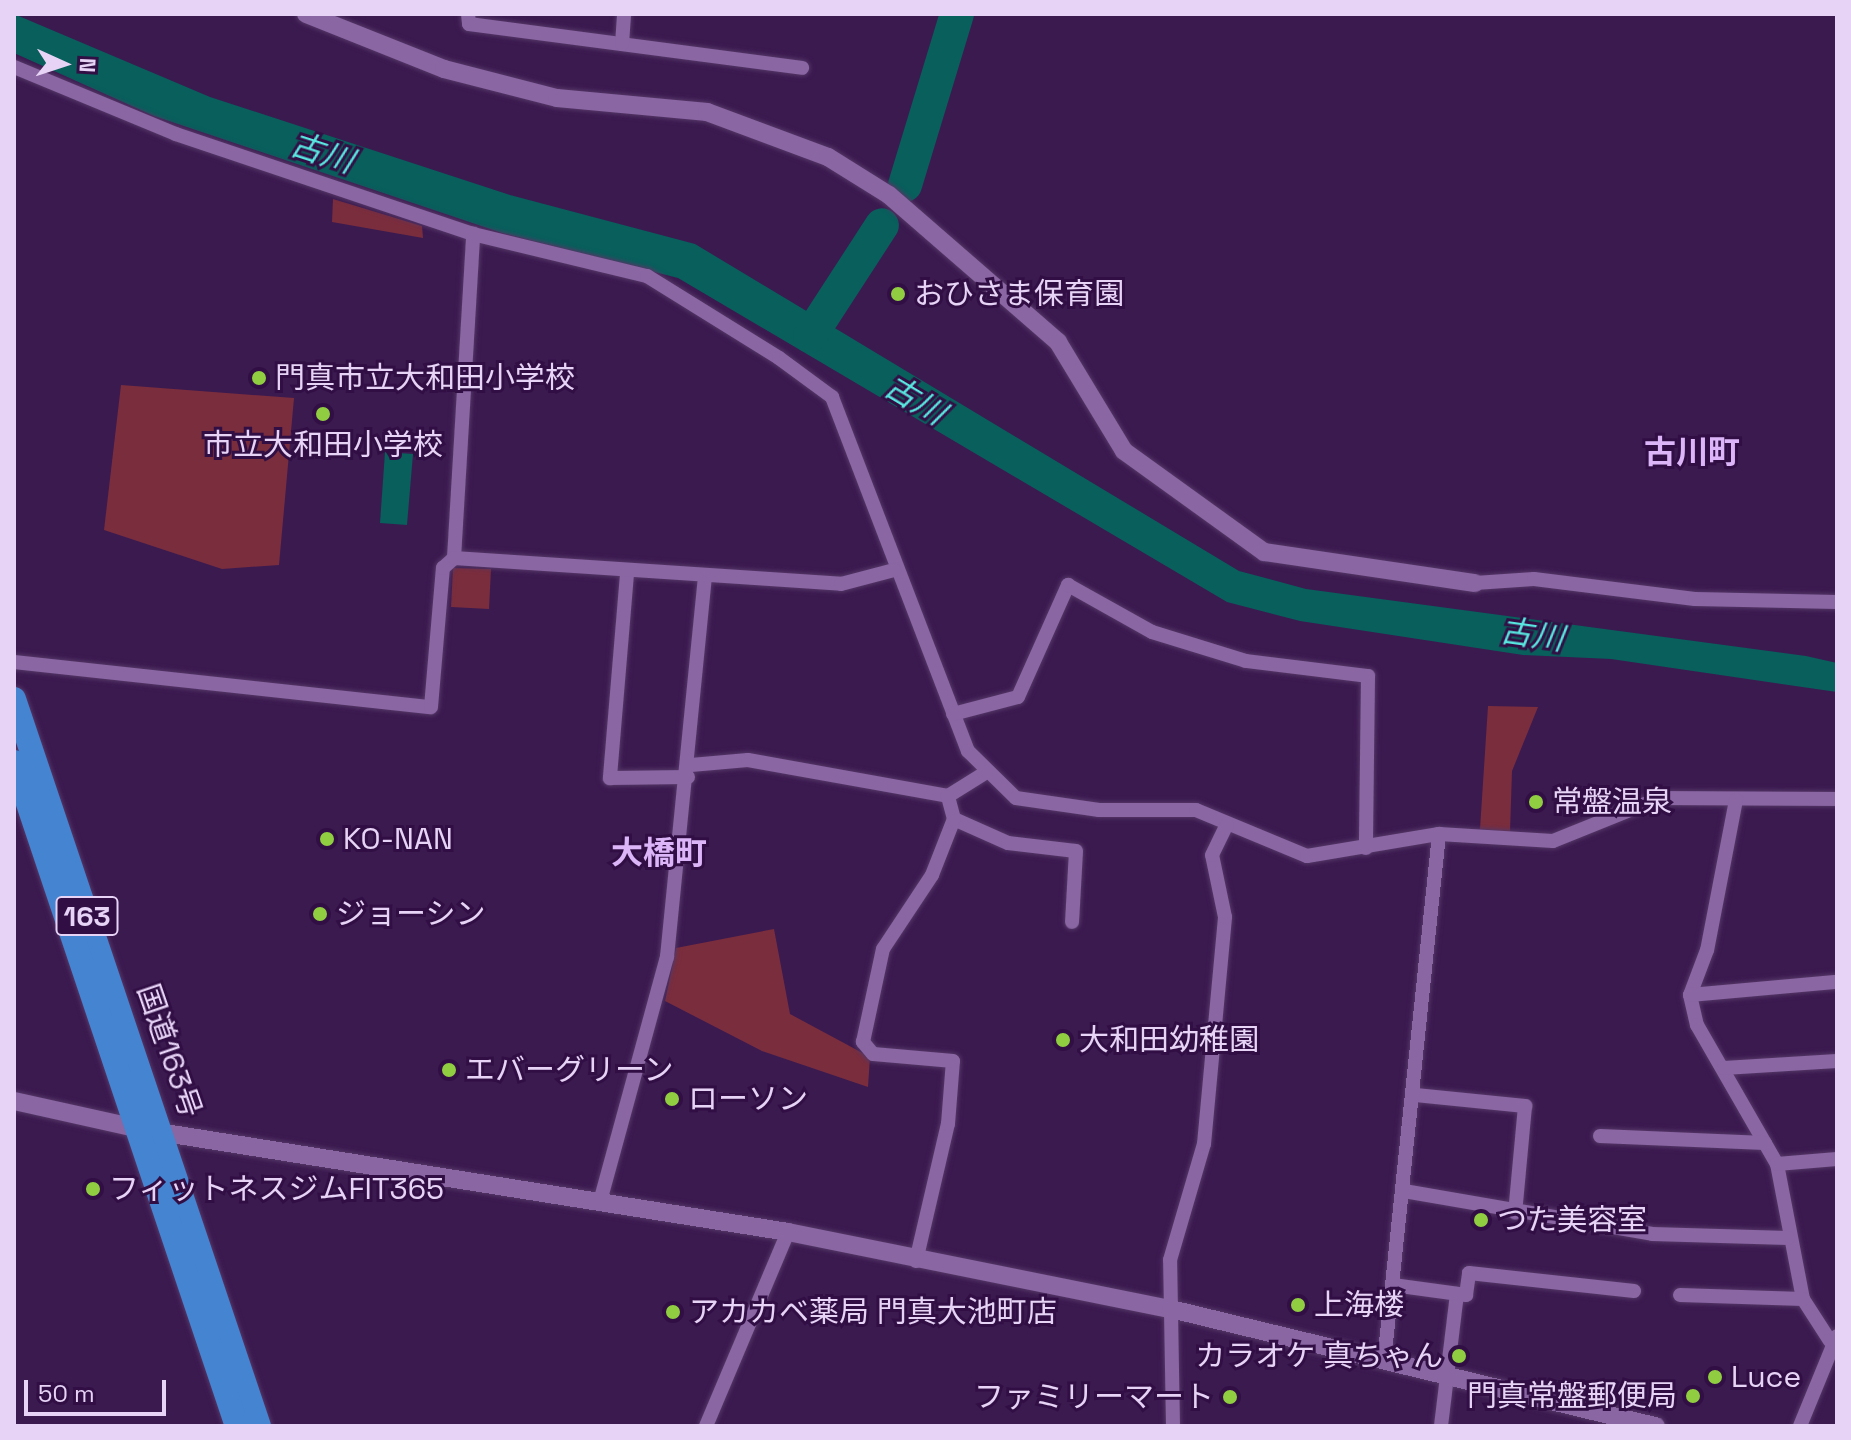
<!DOCTYPE html>
<html>
<head>
<meta charset="utf-8">
<style>
	body { margin:0 }
	#map { position:relative; width:1851px; height:1440px; overflow:hidden; background:#3b1a50; font-family:"Space Grotesk","Noto Sans JP",sans-serif }
	div>[style] { position:absolute }
	[style*='--x'] { left:calc(var(--x)*1px); top:calc(var(--y)*1px); width:calc(var(--w)*1px); rotate:calc(var(--a)*1deg) }
	.green>* { inset:0; background:#7a2d3d }
	.water>* { inset:0; background:#085f5c }
	.river>* { height:34px; margin:-17px; padding:0 17px; transform-origin:17px; border-radius:17px; background:#085f5c }
	.roads { filter:drop-shadow(0 0 2px #553767) drop-shadow(0 0 2px #553767) }
	.minor>* { height:14px; margin:-7px; padding:0 7px; transform-origin:7px; border-radius:7px; background:#8a66a3 }
	.tertiary>* { height:18px; margin:-9px; padding:0 9px; transform-origin:9px; border-radius:9px; background:#8a66a3 }
	.trunk>* { height:24px; margin:-12px; padding:0 12px; transform-origin:12px; border-radius:12px; background:#4584d0 }
	.dots>* { width:22px; height:22px; translate:-50% -50%; box-sizing:border-box; border:4px solid #310f45; border-radius:50% }
	span { translate:-50% -50%; white-space:nowrap; text-align:center; line-height:1.15; -webkit-text-stroke:6px #310f45; paint-order:stroke }
	.shield-label span { padding:2px 6px; background:#310f45; border:2px solid; border-radius:6px; -webkit-text-stroke-width:0 }
	.shield-label { font-size:28px; color:#e6d3f5; font-weight:700 }
	.poi-label { font-size:30px; color:#e6d3f5 }
	.left { translate:0 -50%; text-align:left }
	.right { translate:-100% -50%; text-align:right }
	.street-label { font-size:30px; color:#e6d3f5 }
	.water-label { font-size:32px; color:#58e7e0; font-style:italic }
	.neighbourhood-label { font-size:32px; color:#dbb5f7; font-weight:700 }
	.frame { position:absolute; inset:0; border:16px solid #e6d3f5; pointer-events:none }
	.north { position:absolute; left:24px; top:24px; width:80px; height:80px; -webkit-text-stroke:6px #310f45; paint-order:stroke; rotate:93deg; font-size:22px; font-weight:700; line-height:32px; text-align:center; color:#e6d3f5 }
	.north::after { content:''; display:block; margin:auto; width:28px; height:36px; background:#e6d3f5; clip-path:polygon(50% 0,100% 100%,50% 72%,0 100%) }
	.scale { position:absolute; left:24px; top:1380px; width:142px; height:36px; box-sizing:border-box; border:4px solid #e6d3f5; border-top:0; padding-left:10px; font-size:24px; line-height:28px; white-space:nowrap; color:#e6d3f5; -webkit-text-stroke:6px #310f45; paint-order:stroke }
</style>
</head>
<body>
<div id="map">
	<div class="green">
		<div style="clip-path:polygon(333px 199px,422px 226px,423px 238px,332px 222px)"></div>
		<div style="clip-path:polygon(121px 385px,294px 398px,279px 565px,222px 569px,104px 530px)"></div>
		<div style="clip-path:polygon(453px 568px,491px 569px,489px 609px,451px 607px)"></div>
		<div style="clip-path:polygon(1488px 706px,1538px 707px,1512px 771px,1510px 832px,1480px 829px)"></div>
		<div style="clip-path:polygon(774px 929px,790px 1014px,870px 1057px,868px 1087px,762px 1051px,665px 1001px,676px 948px)"></div>
	</div>
	<div class="water">
		<div style="clip-path:polygon(14px 14px,210px 97px,510px 195px,695px 244px,1239px 571px,1306px 589px,1806px 656px,1837px 663px,1837px 692px,1611px 659px,1523px 655px,1300px 621px,1227px 602px,678px 278px,502px 233px,154px 116px,14px 53px)"></div>
		<div style="clip-path:polygon(385px 452px,413px 454px,407px 525px,380px 523px)"></div>
	</div>
	<div class="river">
		<div style="--x:905;--y:185;--w:179;--a:-73.1"></div>
		<div style="--x:810;--y:336;--w:132;--a:-57"></div>
	</div>
	<div class="roads">
		<div class="minor">
			<div style="--x:468;--y:14;--w:10;--a:84"></div>
			<div style="--x:469;--y:24;--w:336;--a:7.5"></div>
			<div style="--x:622;--y:44;--w:30;--a:-86"></div>
			<div style="--x:14;--y:67;--w:175;--a:22.5"></div>
			<div style="--x:176;--y:134;--w:313;--a:18.6"></div>
			<div style="--x:473;--y:234;--w:179;--a:13.6"></div>
			<div style="--x:647;--y:276;--w:155;--a:31.8"></div>
			<div style="--x:779;--y:358;--w:66;--a:36.3"></div>
			<div style="--x:832;--y:397;--w:379;--a:69"></div>
			<div style="--x:968;--y:751;--w:67;--a:44.4"></div>
			<div style="--x:1016;--y:798;--w:84;--a:8.2"></div>
			<div style="--x:1099;--y:810;--w:97;--a:0"></div>
			<div style="--x:1196;--y:810;--w:120;--a:22.5"></div>
			<div style="--x:1307;--y:856;--w:134;--a:-9.5"></div>
			<div style="--x:1439;--y:834;--w:114;--a:3.5"></div>
			<div style="--x:1553;--y:841;--w:115;--a:-21.9"></div>
			<div style="--x:1660;--y:798;--w:177;--a:0.3"></div>
			<div style="--x:454;--y:558;--w:325;--a:-86.6"></div>
			<div style="--x:627;--y:574;--w:205;--a:94.8"></div>
			<div style="--x:610;--y:778;--w:78;--a:-0.7"></div>
			<div style="--x:1475;--y:583;--w:59;--a:-3.9"></div>
			<div style="--x:1534;--y:579;--w:162;--a:7.1"></div>
			<div style="--x:1695;--y:599;--w:142;--a:1.2"></div>
			<div style="--x:14;--y:662;--w:419;--a:6.2"></div>
			<div style="--x:431;--y:707;--w:140;--a:-85.1"></div>
			<div style="--x:443;--y:568;--w:15;--a:-42"></div>
			<div style="--x:454;--y:558;--w:388;--a:3.8"></div>
			<div style="--x:841;--y:584;--w:55;--a:-14.8"></div>
			<div style="--x:953;--y:714;--w:67;--a:-14.7"></div>
			<div style="--x:1018;--y:697;--w:123;--a:-65.9"></div>
			<div style="--x:1068;--y:585;--w:96;--a:29.2"></div>
			<div style="--x:1152;--y:632;--w:98;--a:17.1"></div>
			<div style="--x:1246;--y:661;--w:123;--a:7"></div>
			<div style="--x:1368;--y:676;--w:172;--a:90.7"></div>
			<div style="--x:691;--y:765;--w:57;--a:-5"></div>
			<div style="--x:748;--y:760;--w:203;--a:10.2"></div>
			<div style="--x:1736;--y:800;--w:153;--a:100.9"></div>
			<div style="--x:1707;--y:950;--w:48;--a:110.7"></div>
			<div style="--x:1690;--y:995;--w:31;--a:77"></div>
			<div style="--x:1697;--y:1025;--w:160;--a:60.1"></div>
			<div style="--x:1777;--y:1164;--w:137;--a:79.1"></div>
			<div style="--x:1803;--y:1299;--w:50;--a:57.3"></div>
			<div style="--x:954;--y:819;--w:59;--a:24"></div>
			<div style="--x:1008;--y:843;--w:68;--a:6.7"></div>
			<div style="--x:1076;--y:851;--w:71;--a:93.2"></div>
			<div style="--x:1690;--y:995;--w:148;--a:-5.1"></div>
			<div style="--x:1724;--y:1068;--w:113;--a:-3.5"></div>
			<div style="--x:1415;--y:1095;--w:111;--a:5.7"></div>
			<div style="--x:1525;--y:1106;--w:107;--a:95.3"></div>
			<div style="--x:1600;--y:1136;--w:165;--a:2.4"></div>
			<div style="--x:1777;--y:1164;--w:60;--a:-4.8"></div>
			<div style="--x:1404;--y:1191;--w:252;--a:9.8"></div>
			<div style="--x:1652;--y:1234;--w:136;--a:1.7"></div>
			<div style="--x:601;--y:1198;--w:250;--a:-74.7"></div>
			<div style="--x:667;--y:957;--w:380;--a:-84.3"></div>
			<div style="--x:916;--y:1261;--w:141;--a:-76.9"></div>
			<div style="--x:948;--y:1124;--w:63;--a:-85.5"></div>
			<div style="--x:953;--y:1061;--w:80;--a:-175"></div>
			<div style="--x:873;--y:1054;--w:16;--a:-130"></div>
			<div style="--x:863;--y:1042;--w:95;--a:-77.9"></div>
			<div style="--x:883;--y:949;--w:89;--a:-56.5"></div>
			<div style="--x:932;--y:875;--w:60;--a:-68.6"></div>
			<div style="--x:954;--y:819;--w:24;--a:-105"></div>
			<div style="--x:948;--y:796;--w:44;--a:-31.9"></div>
			<div style="--x:1393;--y:1285;--w:74;--a:7.8"></div>
			<div style="--x:1466;--y:1295;--w:22;--a:-82"></div>
			<div style="--x:1469;--y:1273;--w:166;--a:6.2"></div>
			<div style="--x:1680;--y:1295;--w:123;--a:1.9"></div>
			<div style="--x:1384;--y:1362;--w:531;--a:-84.05"></div>
			<div style="--x:706;--y:1426;--w:211;--a:-67.1"></div>
			<div style="--x:1173;--y:1426;--w:166;--a:-91"></div>
			<div style="--x:1170;--y:1260;--w:121;--a:-73.7"></div>
			<div style="--x:1204;--y:1144;--w:228;--a:-84.7"></div>
			<div style="--x:1225;--y:917;--w:63;--a:-101.8"></div>
			<div style="--x:1212;--y:855;--w:34;--a:-64"></div>
			<div style="--x:1441;--y:1426;--w:133;--a:-83.1"></div>
			<div style="--x:1800;--y:1426;--w:97;--a:-67.7"></div>
		</div>
		<div class="tertiary">
			<div style="--x:306;--y:14;--w:149;--a:21.7"></div>
			<div style="--x:444;--y:69;--w:117;--a:14.4"></div>
			<div style="--x:557;--y:98;--w:151;--a:5.3"></div>
			<div style="--x:707;--y:112;--w:129;--a:20.4"></div>
			<div style="--x:828;--y:157;--w:72;--a:31.9"></div>
			<div style="--x:889;--y:195;--w:224;--a:41"></div>
			<div style="--x:1058;--y:342;--w:127;--a:58.8"></div>
			<div style="--x:1124;--y:451;--w:173;--a:35.8"></div>
			<div style="--x:1264;--y:552;--w:213;--a:8.4"></div>
			<div style="--x:14;--y:1101;--w:129;--a:12.5"></div>
			<div style="--x:140;--y:1129;--w:656;--a:9.03"></div>
			<div style="--x:788;--y:1232;--w:391;--a:11.4"></div>
			<div style="--x:1171;--y:1309;--w:499;--a:13.6"></div>
		</div>
		<div class="trunk">
			<div style="--x:14;--y:699;--w:767;--a:71.38"></div>
			<div style="--x:14;--y:762;--w:700;--a:71.44"></div>
		</div>
	</div>
	<div class="dots">
		<div style="left:898px;top:294px;background:#90cd41"></div>
		<div style="left:259px;top:378px;background:#90cd41"></div>
		<div style="left:323px;top:414px;background:#90cd41"></div>
		<div style="left:1536px;top:802px;background:#90cd41"></div>
		<div style="left:327px;top:839px;background:#90cd41"></div>
		<div style="left:320px;top:914px;background:#90cd41"></div>
		<div style="left:1063px;top:1040px;background:#90cd41"></div>
		<div style="left:449px;top:1070px;background:#90cd41"></div>
		<div style="left:672px;top:1099px;background:#90cd41"></div>
		<div style="left:93px;top:1189px;background:#90cd41"></div>
		<div style="left:1481px;top:1220px;background:#90cd41"></div>
		<div style="left:1298px;top:1305px;background:#90cd41"></div>
		<div style="left:673px;top:1312px;background:#90cd41"></div>
		<div style="left:1459px;top:1356px;background:#90cd41"></div>
		<div style="left:1715px;top:1377px;background:#90cd41"></div>
		<div style="left:1693px;top:1396px;background:#90cd41"></div>
		<div style="left:1230px;top:1397px;background:#90cd41"></div>
	</div>
	<div class="shield-label">
		<span style="left:87px;top:916px">163</span>
	</div>
	<div class="poi-label">
		<span class="left" style="left:914px;top:294px">おひさま保育園</span>
		<span class="left" style="left:275px;top:378px">門真市立大和田小学校</span>
		<span style="left:323px;top:445px">市立大和田小学校</span>
		<span class="left" style="left:1552px;top:802px">常盤温泉</span>
		<span class="left" style="left:343px;top:839px">KO-NAN</span>
		<span class="left" style="left:336px;top:914px">ジョーシン</span>
		<span class="left" style="left:1079px;top:1040px">大和田幼稚園</span>
		<span class="left" style="left:465px;top:1070px">エバーグリーン</span>
		<span class="left" style="left:688px;top:1099px">ローソン</span>
		<span class="left" style="left:109px;top:1189px">フィットネスジムFIT365</span>
		<span class="left" style="left:1497px;top:1220px">つた美容室</span>
		<span class="left" style="left:1314px;top:1305px">上海楼</span>
		<span class="left" style="left:689px;top:1312px">アカカベ薬局 門真大池町店</span>
		<span class="right" style="left:1443px;top:1356px">カラオケ 真ちゃん</span>
		<span class="left" style="left:1731px;top:1377px">Luce</span>
		<span class="right" style="left:1677px;top:1396px">門真常盤郵便局</span>
		<span class="right" style="left:1214px;top:1397px">ファミリーマート</span>
	</div>
	<div class="street-label">
		<span style="left:169px;top:1051px;rotate:71deg">国道163号</span>
	</div>
	<div class="water-label">
		<span style="left:322px;top:153px;rotate:18deg">古川</span>
		<span style="left:915px;top:400px;rotate:31deg">古川</span>
		<span style="left:1532px;top:635px;rotate:8deg">古川</span>
	</div>
	<div class="neighbourhood-label">
		<span style="left:1692px;top:452px">古川町</span>
		<span style="left:659px;top:853px">大橋町</span>
	</div>
	<div class="frame"></div>
	<div class="north">N</div>
	<div class="scale">50 m</div>
</div>
</body>
</html>
